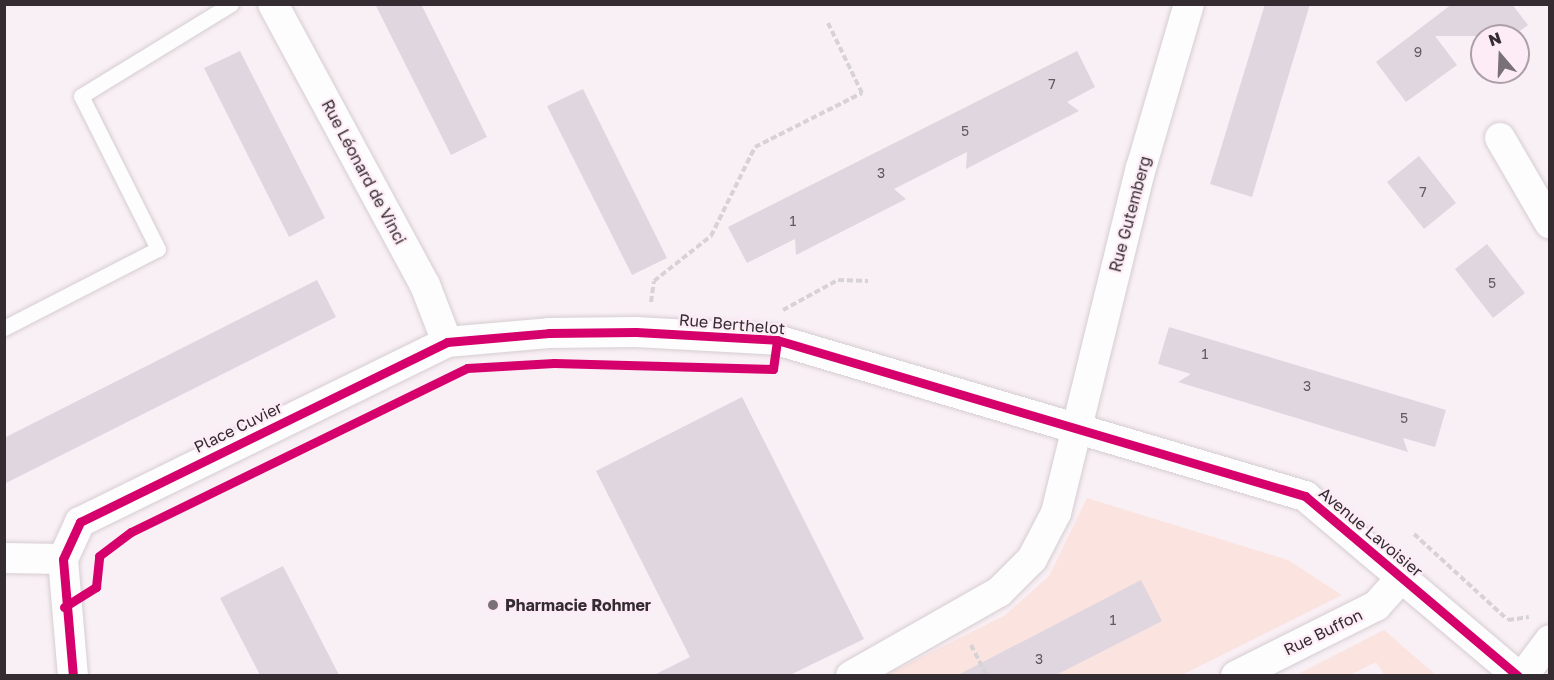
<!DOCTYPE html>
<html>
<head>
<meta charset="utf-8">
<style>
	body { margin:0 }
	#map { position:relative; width:1554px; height:680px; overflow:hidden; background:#f9f0f5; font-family:"Golos Text",sans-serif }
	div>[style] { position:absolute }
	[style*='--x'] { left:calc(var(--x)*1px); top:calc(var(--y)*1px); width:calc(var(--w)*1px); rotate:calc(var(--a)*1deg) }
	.green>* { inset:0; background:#fbe3df }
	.building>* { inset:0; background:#dfd6df }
	.path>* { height:4px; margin-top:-2px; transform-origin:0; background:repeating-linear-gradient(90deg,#d7d3d4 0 6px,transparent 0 9px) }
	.roads { filter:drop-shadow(0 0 2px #d5cdd1) drop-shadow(0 0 2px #d5cdd1) }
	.lane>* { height:15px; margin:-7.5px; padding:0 7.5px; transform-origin:7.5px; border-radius:7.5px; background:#fefdfe }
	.street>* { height:30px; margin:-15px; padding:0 15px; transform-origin:15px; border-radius:15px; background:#fefdfe }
	.cycleway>* { height:9px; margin:-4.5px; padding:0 4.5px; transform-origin:4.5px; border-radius:4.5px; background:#d6006c }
	.dots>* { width:16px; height:16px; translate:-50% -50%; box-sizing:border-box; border:3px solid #fdecf5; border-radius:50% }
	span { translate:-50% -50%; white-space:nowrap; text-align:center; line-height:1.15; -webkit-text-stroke:4.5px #fdecf5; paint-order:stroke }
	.number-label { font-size:14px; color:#625a60 }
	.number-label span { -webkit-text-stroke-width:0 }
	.street-label { font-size:16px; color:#342c30 }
	.poi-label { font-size:16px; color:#342c30; font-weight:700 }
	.left { translate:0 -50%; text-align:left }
	.frame { position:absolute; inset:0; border:6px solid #342c30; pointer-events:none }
	.north { position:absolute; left:1470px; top:24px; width:60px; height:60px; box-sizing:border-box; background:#fdecf5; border:2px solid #ad9fa6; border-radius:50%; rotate:341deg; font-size:16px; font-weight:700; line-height:24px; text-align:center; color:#342c30 }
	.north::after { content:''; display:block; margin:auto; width:21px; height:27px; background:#797175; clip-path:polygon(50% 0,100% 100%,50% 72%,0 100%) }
</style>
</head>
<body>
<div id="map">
	<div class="green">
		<div style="clip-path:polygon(1087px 498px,1288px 560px,1342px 595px,1182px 675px,884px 676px,1005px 615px,1049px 576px)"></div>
		<div style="clip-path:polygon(1384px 630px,1436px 675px,1384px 675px,1376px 662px,1350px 675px,1296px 675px)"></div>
	</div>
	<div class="building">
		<div style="clip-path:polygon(375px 4px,421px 4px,487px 137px,451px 155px)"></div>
		<div style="clip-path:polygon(1265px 4px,1310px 4px,1252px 197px,1210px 184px)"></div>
		<div style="clip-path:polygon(1452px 4px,1512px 4px,1528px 25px,1513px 36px,1435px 36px,1457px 65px,1406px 102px,1376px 62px)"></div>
		<div style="clip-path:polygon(240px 51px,325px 218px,289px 237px,204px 68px)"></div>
		<div style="clip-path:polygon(1077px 51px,1095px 87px,1067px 102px,1079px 111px,966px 169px,967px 152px,894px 189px,906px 199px,796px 255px,795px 239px,747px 263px,728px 227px)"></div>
		<div style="clip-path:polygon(583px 89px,667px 258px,632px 275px,547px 106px)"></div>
		<div style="clip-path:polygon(1419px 156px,1456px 203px,1424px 229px,1387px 182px)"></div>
		<div style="clip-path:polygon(1487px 244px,1525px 293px,1493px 318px,1455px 269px)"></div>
		<div style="clip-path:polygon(317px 280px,336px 317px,4px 484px,4px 438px)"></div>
		<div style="clip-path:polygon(1169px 327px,1446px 410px,1435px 447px,1403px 438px,1408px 452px,1178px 382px,1191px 374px,1158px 364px)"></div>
		<div style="clip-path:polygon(742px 397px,864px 639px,790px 675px,654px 675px,690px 657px,596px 471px)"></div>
		<div style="clip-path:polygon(283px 566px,339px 675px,260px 675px,220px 598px)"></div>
		<div style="clip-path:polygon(1141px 580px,1162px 621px,1056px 675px,958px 675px)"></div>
	</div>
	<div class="path">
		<div style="--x:651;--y:302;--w:21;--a:-82"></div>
		<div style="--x:654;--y:281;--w:73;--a:-38.3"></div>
		<div style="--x:711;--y:236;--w:99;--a:-63.7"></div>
		<div style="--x:755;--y:147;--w:120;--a:-26.8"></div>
		<div style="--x:862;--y:93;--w:78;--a:-115.9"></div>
		<div style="--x:783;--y:310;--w:63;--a:-28.6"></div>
		<div style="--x:838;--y:280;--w:30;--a:2"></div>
		<div style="--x:1414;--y:534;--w:127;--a:42.5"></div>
		<div style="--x:1508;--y:620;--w:21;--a:-8"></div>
		<div style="--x:971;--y:645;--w:35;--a:63"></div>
	</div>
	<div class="roads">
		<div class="lane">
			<div style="--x:4;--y:328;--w:173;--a:-27.2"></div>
			<div style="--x:158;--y:249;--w:171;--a:-116.7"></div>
			<div style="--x:81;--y:96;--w:176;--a:-31.5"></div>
		</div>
		<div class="street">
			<div style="--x:273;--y:4;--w:319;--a:61.6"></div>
			<div style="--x:425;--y:285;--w:61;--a:68.9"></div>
			<div style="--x:1500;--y:138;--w:99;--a:59.8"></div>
			<div style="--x:4;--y:558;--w:59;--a:1"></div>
			<div style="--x:73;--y:676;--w:117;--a:-94.9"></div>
			<div style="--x:63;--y:559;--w:41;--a:-65.3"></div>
			<div style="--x:80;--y:522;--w:409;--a:-26.1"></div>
			<div style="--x:447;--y:342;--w:102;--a:-5"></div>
			<div style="--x:549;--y:333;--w:87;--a:-0.7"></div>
			<div style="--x:636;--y:332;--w:141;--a:3.2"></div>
			<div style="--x:777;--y:340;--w:551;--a:16.46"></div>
			<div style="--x:1305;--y:496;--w:279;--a:40.2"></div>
			<div style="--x:851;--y:676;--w:170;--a:-29.6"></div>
			<div style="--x:999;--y:592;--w:47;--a:-45"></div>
			<div style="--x:1032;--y:559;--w:52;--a:-62.4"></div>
			<div style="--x:1056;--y:513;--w:355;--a:-76.2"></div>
			<div style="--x:1141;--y:168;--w:171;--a:-73.7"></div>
			<div style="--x:1236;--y:676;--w:157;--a:-26.6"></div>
			<div style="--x:1376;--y:606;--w:39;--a:-48"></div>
			<div style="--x:1523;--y:676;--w:45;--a:-53.1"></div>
		</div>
	</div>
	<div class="cycleway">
		<div style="--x:64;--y:607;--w:38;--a:-32"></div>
		<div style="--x:96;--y:587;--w:31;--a:-84"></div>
		<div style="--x:99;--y:556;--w:40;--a:-37"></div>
		<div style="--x:131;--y:532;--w:374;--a:-26"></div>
		<div style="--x:467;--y:368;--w:87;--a:-3.3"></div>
		<div style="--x:554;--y:363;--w:219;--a:1.6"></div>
		<div style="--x:773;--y:369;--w:29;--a:-82"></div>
		<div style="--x:73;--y:676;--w:117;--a:-94.9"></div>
		<div style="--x:63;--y:559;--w:41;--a:-65.3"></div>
		<div style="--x:80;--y:522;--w:409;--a:-26.1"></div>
		<div style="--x:447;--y:342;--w:102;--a:-5"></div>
		<div style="--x:549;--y:333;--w:87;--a:-0.7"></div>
		<div style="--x:636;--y:332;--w:141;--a:3.2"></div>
		<div style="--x:777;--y:340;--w:551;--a:16.46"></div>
		<div style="--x:1305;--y:496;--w:279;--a:40.2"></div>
	</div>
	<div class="dots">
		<div style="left:493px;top:605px;background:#797175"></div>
	</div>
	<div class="number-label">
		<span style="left:1418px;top:52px">9</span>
		<span style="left:1052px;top:84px">7</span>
		<span style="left:965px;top:131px">5</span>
		<span style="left:881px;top:173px">3</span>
		<span style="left:1423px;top:192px">7</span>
		<span style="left:793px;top:221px">1</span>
		<span style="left:1492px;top:283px">5</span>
		<span style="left:1205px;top:354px">1</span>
		<span style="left:1307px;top:386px">3</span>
		<span style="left:1404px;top:418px">5</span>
		<span style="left:1113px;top:620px">1</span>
		<span style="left:1039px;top:659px">3</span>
	</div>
	<div class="street-label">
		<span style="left:364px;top:172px;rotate:62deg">Rue Léonard de Vinci</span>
		<span style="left:1130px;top:214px;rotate:-75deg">Rue Gutemberg</span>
		<span style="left:732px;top:324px;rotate:5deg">Rue Berthelot</span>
		<span style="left:238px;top:427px;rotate:-26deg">Place Cuvier</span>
		<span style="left:1371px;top:532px;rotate:40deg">Avenue Lavoisier</span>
		<span style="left:1323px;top:632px;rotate:-26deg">Rue Buffon</span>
	</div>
	<div class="poi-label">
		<span class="left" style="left:505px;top:605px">Pharmacie Rohmer</span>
	</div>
	<div class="frame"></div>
	<div class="north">N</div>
</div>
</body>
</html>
